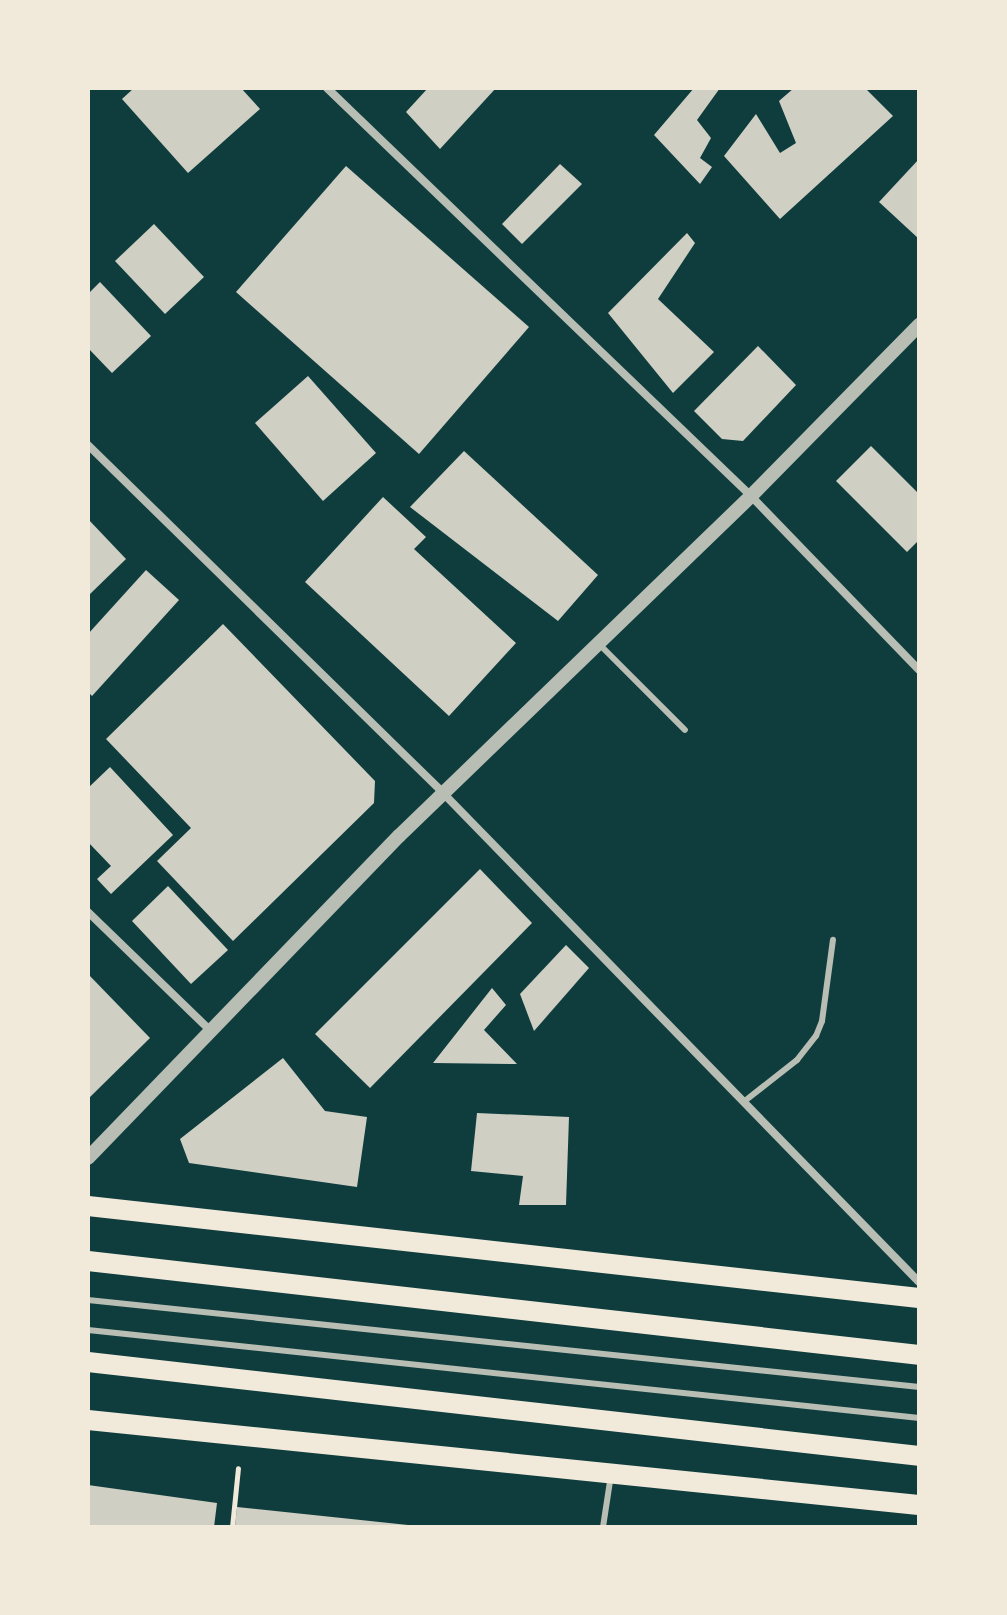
<!DOCTYPE html>
<html>
<head>
<meta charset="utf-8">
<style>
	body { margin:0 }
	#map { position:relative; width:1007px; height:1615px; overflow:hidden; background:#0f3d3e; font-family:Ubuntu,sans-serif }
	div>[style] { position:absolute }
	[style*='--x'] { left:calc(var(--x)*1px); top:calc(var(--y)*1px); width:calc(var(--w)*1px); rotate:calc(var(--a)*1deg) }
	.building>* { inset:0; background:#cfcfc3 }
	.path>* { height:5px; margin:-2.5px; padding:0 2.5px; transform-origin:2.5px; border-radius:2.5px; background:#f1e9da }
	.service>* { height:6px; margin:-3px; padding:0 3px; transform-origin:3px; border-radius:3px; background:#b8beb3 }
	.minor>* { height:8px; margin:-4px; padding:0 4px; transform-origin:4px; border-radius:4px; background:#b8beb3 }
	.tertiary>* { height:14px; margin:-7px; padding:0 7px; transform-origin:7px; border-radius:7px; background:#b8beb3 }
	.primary>* { height:20px; margin:-10px; padding:0 10px; transform-origin:10px; border-radius:10px; background:#f1e9da }
	span { translate:-50% -50%; white-space:nowrap; text-align:center; line-height:1.15; -webkit-text-stroke:6px #f1e9da; paint-order:stroke }
	.frame { position:absolute; inset:0; border:90px solid #f1e9da; pointer-events:none }
</style>
</head>
<body>
<div id="map">
	<div class="building">
		<div style="clip-path:polygon(134px 88px,241px 88px,260px 109px,188px 173px,122px 99px)"></div>
		<div style="clip-path:polygon(428px 88px,496px 88px,440px 149px,406px 112px)"></div>
		<div style="clip-path:polygon(694px 88px,720px 88px,697px 120px,711px 138px,700px 158px,712px 167px,700px 184px,654px 135px)"></div>
		<div style="clip-path:polygon(794px 88px,865px 88px,893px 116px,780px 219px,724px 156px,756px 114px,780px 153px,796px 143px,779px 101px)"></div>
		<div style="clip-path:polygon(919px 159px,919px 239px,879px 202px)"></div>
		<div style="clip-path:polygon(560px 164px,582px 184px,522px 244px,502px 224px)"></div>
		<div style="clip-path:polygon(346px 166px,529px 327px,419px 454px,236px 292px)"></div>
		<div style="clip-path:polygon(154px 224px,204px 277px,165px 314px,115px 261px)"></div>
		<div style="clip-path:polygon(687px 233px,695px 243px,658px 299px,714px 352px,673px 393px,608px 313px)"></div>
		<div style="clip-path:polygon(100px 282px,151px 336px,112px 373px,88px 348px,88px 294px)"></div>
		<div style="clip-path:polygon(758px 346px,796px 385px,743px 441px,722px 439px,694px 411px)"></div>
		<div style="clip-path:polygon(308px 376px,376px 453px,323px 501px,255px 423px)"></div>
		<div style="clip-path:polygon(871px 446px,919px 494px,919px 540px,907px 552px,836px 481px)"></div>
		<div style="clip-path:polygon(464px 451px,598px 575px,558px 621px,410px 507px)"></div>
		<div style="clip-path:polygon(383px 497px,426px 537px,414px 549px,516px 643px,449px 716px,305px 582px)"></div>
		<div style="clip-path:polygon(88px 519px,126px 559px,88px 596px)"></div>
		<div style="clip-path:polygon(146px 570px,179px 600px,92px 696px,88px 692px,88px 634px)"></div>
		<div style="clip-path:polygon(223px 624px,375px 781px,374px 803px,233px 941px,157px 861px,191px 828px,106px 739px)"></div>
		<div style="clip-path:polygon(110px 767px,173px 835px,111px 894px,97px 879px,111px 866px,88px 842px,88px 788px)"></div>
		<div style="clip-path:polygon(480px 869px,532px 923px,370px 1088px,315px 1034px)"></div>
		<div style="clip-path:polygon(168px 886px,228px 950px,191px 984px,132px 921px)"></div>
		<div style="clip-path:polygon(566px 945px,589px 968px,534px 1031px,520px 994px)"></div>
		<div style="clip-path:polygon(88px 974px,150px 1038px,88px 1099px)"></div>
		<div style="clip-path:polygon(492px 988px,506px 1005px,484px 1030px,517px 1064px,433px 1063px)"></div>
		<div style="clip-path:polygon(283px 1058px,325px 1111px,367px 1117px,357px 1187px,189px 1163px,180px 1139px)"></div>
		<div style="clip-path:polygon(477px 1113px,569px 1117px,566px 1205px,519px 1205px,523px 1176px,471px 1171px)"></div>
		<div style="clip-path:polygon(88px 1485px,217px 1503px,214px 1527px,88px 1527px)"></div>
		<div style="clip-path:polygon(237px 1507px,408px 1525px,408px 1527px,235px 1527px)"></div>
	</div>
	<div class="path">
		<div style="--x:232;--y:1527;--w:59;--a:-84.2"></div>
	</div>
	<div class="service">
		<div style="--x:600;--y:645;--w:120;--a:45"></div>
		<div style="--x:746;--y:1100;--w:65;--a:-38.1"></div>
		<div style="--x:797;--y:1060;--w:31;--a:-52"></div>
		<div style="--x:816;--y:1036;--w:16;--a:-68"></div>
		<div style="--x:822;--y:1021;--w:82;--a:-82.3"></div>
		<div style="--x:88;--y:1300;--w:836;--a:5.98"></div>
		<div style="--x:88;--y:1330;--w:836;--a:6.04"></div>
		<div style="--x:603;--y:1527;--w:53;--a:-81.3"></div>
	</div>
	<div class="minor">
		<div style="--x:327;--y:88;--w:588;--a:43.9"></div>
		<div style="--x:751;--y:496;--w:242;--a:46"></div>
		<div style="--x:88;--y:445;--w:497;--a:44.4"></div>
		<div style="--x:443;--y:793;--w:682;--a:45.77"></div>
		<div style="--x:88;--y:912;--w:171;--a:44.1"></div>
	</div>
	<div class="tertiary">
		<div style="--x:88;--y:1158;--w:448;--a:-46"></div>
		<div style="--x:399;--y:836;--w:489;--a:-44"></div>
		<div style="--x:751;--y:496;--w:240;--a:-45.5"></div>
	</div>
	<div class="primary">
		<div style="--x:88;--y:1206;--w:836;--a:6.32"></div>
		<div style="--x:88;--y:1261;--w:836;--a:6.45"></div>
		<div style="--x:88;--y:1362;--w:836;--a:6.45"></div>
		<div style="--x:88;--y:1420;--w:835;--a:5.84"></div>
	</div>
	<div class="frame"></div>
</div>
</body>
</html>
